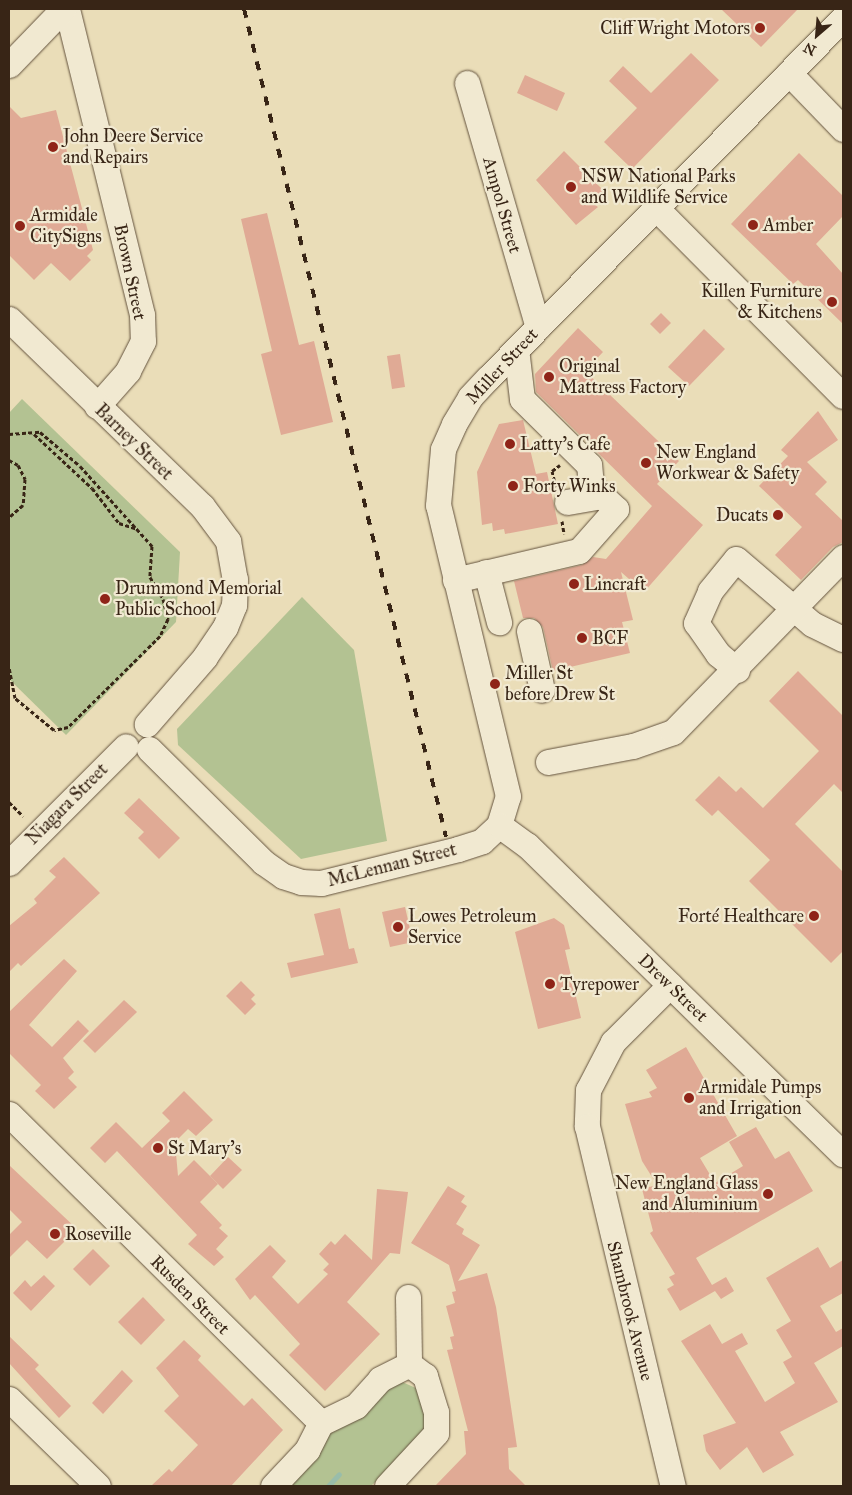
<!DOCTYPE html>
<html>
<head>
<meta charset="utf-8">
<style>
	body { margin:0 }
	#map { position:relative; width:852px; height:1495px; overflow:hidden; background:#eaddb8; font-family:"IM FELL Great Primer",serif }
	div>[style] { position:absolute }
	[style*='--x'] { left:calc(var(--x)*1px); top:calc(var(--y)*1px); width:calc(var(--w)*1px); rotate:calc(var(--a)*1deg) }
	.green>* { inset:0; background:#b3c292 }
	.stream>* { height:5px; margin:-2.5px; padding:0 2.5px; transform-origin:2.5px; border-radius:2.5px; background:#99bdaa }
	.building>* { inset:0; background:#e0aa95 }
	.path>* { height:3px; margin-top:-1.5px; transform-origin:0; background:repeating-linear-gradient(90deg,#382516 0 4px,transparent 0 6.5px) }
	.roads { filter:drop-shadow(0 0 1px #64533e) drop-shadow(0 0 1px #64533e) }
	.minor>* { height:25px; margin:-12.5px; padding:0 12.5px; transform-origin:12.5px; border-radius:12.5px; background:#f1e9d1 }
	.rail>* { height:4px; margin-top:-2px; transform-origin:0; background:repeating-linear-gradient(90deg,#382516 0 9px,transparent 0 18px) }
	.dots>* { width:14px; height:14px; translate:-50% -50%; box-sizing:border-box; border:2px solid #f1e9d1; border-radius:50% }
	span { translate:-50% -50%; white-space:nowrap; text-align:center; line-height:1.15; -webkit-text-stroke:4.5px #f1e9d1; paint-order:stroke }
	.poi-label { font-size:18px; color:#382516 }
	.right { translate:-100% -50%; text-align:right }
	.left { translate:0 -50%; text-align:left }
	.street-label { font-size:18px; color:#382516 }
	.frame { position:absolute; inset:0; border:10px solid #382516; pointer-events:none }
	.north { position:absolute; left:792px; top:10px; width:50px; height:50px; -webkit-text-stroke:4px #f1e9d1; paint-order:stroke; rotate:207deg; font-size:14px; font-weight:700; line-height:20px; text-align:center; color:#382516 }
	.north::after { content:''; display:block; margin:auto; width:18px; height:22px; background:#382516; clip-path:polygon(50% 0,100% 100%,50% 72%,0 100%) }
</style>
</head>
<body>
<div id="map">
	<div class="green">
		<div style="clip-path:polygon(22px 399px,180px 552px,176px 622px,66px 735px,9px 679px,9px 413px)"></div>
		<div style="clip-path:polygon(302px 597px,354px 650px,387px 841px,301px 859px,178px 745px,177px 729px)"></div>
		<div style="clip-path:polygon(400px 1381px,418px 1389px,428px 1426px,394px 1464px,371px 1486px,292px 1486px,325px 1433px,362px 1417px,389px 1389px,384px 1383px)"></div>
	</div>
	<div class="stream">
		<div style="--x:328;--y:1486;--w:16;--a:-47"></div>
	</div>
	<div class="building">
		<div style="clip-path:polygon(721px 9px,798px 9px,761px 47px)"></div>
		<div style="clip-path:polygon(691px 53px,719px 80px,632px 169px,604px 142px,637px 108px,609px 81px,623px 66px,651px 93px)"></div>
		<div style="clip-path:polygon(525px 75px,565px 93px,557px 111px,517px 93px)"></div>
		<div style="clip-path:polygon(9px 106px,21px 118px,56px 110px,93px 250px,87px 256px,91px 260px,70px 281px,51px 263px,34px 280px,9px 255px)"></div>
		<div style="clip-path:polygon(564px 151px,606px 193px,595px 205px,598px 207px,576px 225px,536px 180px)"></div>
		<div style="clip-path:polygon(799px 153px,843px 196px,843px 216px,816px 244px,843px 274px,843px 324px,798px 280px,793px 284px,731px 224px)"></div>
		<div style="clip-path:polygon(267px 213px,299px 345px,314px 341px,333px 422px,281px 435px,261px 354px,272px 351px,241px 219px)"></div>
		<div style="clip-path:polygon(661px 313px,671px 323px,660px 334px,650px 324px)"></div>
		<div style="clip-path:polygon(578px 328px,603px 352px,585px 371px,679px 461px,657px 484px,703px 525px,644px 592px,621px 572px,633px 620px,622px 622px,630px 653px,553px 671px,543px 627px,534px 618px,523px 618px,514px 581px,582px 565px,593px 557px,606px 559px,652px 506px,536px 392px,535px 374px)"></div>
		<div style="clip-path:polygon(704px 329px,725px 349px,689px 386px,668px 367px)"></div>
		<div style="clip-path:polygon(400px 354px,405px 387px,392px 389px,387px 356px)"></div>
		<div style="clip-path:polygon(818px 411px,838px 440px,807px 462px,827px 482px,815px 494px,843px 521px,843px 542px,833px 547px,801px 580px,775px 555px,802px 527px,759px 486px,788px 456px,781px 450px)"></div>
		<div style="clip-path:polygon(523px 420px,536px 474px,547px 472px,558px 524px,505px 534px,504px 529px,493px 531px,492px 523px,482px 525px,477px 472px,499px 424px)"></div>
		<div style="clip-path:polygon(798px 671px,843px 716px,843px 793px,834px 784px,795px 824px,843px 872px,843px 951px,831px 963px,749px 881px,770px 860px,718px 810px,712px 816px,695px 800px,719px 776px,736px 792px,741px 787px,763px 808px,819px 751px,769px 701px)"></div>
		<div style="clip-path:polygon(139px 798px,180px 838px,159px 859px,138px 838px,144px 832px,124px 813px)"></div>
		<div style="clip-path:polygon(64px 857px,100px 893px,21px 966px,18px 963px,9px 972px,9px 926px,37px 903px,34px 899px,56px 877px,49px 871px)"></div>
		<div style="clip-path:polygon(405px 907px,413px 942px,390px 947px,382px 912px)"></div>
		<div style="clip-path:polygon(340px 908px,349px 949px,354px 948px,358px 963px,291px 978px,287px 963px,324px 955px,314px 914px)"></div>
		<div style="clip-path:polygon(554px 918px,564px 925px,570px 949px,565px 950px,581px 1018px,538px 1029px,515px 932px)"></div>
		<div style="clip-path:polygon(64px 959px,77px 971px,29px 1025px,52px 1047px,78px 1020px,89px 1031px,63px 1058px,74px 1072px,68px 1078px,77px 1087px,54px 1109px,35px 1091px,41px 1085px,9px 1053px,9px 1012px)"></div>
		<div style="clip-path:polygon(241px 981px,255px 995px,251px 999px,256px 1004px,245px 1015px,226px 996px)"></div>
		<div style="clip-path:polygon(124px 1000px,137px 1012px,95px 1053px,83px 1041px)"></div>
		<div style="clip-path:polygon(686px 1047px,737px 1136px,700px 1158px,715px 1183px,743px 1166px,729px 1142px,756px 1127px,775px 1159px,789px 1151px,813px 1191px,696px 1258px,712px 1285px,726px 1277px,734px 1291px,721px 1299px,715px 1291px,680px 1311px,667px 1289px,674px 1285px,669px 1277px,675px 1274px,650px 1233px,653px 1231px,642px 1189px,657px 1185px,642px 1161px,625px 1104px,652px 1097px,649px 1092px,657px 1088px,646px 1070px)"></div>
		<div style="clip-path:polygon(184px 1091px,213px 1120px,196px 1136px,188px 1129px,175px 1142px,178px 1176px,194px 1160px,218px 1184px,200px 1202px,222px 1225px,219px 1228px,228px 1236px,216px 1249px,224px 1257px,214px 1266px,188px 1244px,197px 1235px,117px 1151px,105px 1163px,90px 1148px,116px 1122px,142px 1148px,170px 1121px,162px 1113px)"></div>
		<div style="clip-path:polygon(228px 1157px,242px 1170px,223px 1189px,210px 1176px)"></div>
		<div style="clip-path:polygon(9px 1165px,77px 1229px,47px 1259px,27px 1240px,9px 1258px,9px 1235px,22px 1222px,9px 1209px)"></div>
		<div style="clip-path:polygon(448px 1186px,465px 1196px,461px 1202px,467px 1206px,456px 1224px,464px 1229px,462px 1234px,480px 1245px,458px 1281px,487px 1273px,496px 1307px,517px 1447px,508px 1448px,509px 1469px,526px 1486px,435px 1486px,466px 1454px,464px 1431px,468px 1431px,447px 1350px,453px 1349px,450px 1337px,454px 1336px,446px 1306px,455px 1303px,452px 1292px,456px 1291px,449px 1265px,411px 1243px)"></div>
		<div style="clip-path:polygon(377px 1189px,408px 1192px,400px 1254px,390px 1253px,347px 1302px,380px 1334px,325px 1391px,289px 1355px,300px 1344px,255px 1295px,250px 1300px,235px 1279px,270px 1245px,286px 1261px,272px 1277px,298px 1304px,328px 1274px,323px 1270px,329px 1264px,319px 1254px,331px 1241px,335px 1245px,345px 1234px,372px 1260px)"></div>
		<div style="clip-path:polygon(818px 1247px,830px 1268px,843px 1260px,843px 1293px,820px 1306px,836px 1332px,843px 1328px,843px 1346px,814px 1363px,838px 1402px,780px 1432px,794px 1455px,763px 1473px,747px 1447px,720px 1470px,706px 1451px,703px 1435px,736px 1423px,681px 1341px,710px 1324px,722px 1344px,742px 1333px,748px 1344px,735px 1351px,765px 1402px,789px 1387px,795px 1383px,783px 1362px,792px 1357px,776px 1330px,791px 1321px,766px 1278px)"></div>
		<div style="clip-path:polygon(93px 1249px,110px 1266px,90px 1286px,73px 1269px)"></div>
		<div style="clip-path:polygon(44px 1275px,55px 1286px,31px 1311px,13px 1293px,25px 1280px,31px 1287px)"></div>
		<div style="clip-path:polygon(143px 1297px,165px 1320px,141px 1345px,118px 1322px)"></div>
		<div style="clip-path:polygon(9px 1336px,39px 1365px,35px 1369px,71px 1406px,59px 1418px,9px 1363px)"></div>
		<div style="clip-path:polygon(184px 1340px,201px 1356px,198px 1360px,244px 1406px,252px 1398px,283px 1430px,231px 1486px,151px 1486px,169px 1469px,172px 1472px,198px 1445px,164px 1411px,179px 1396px,156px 1368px)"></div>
		<div style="clip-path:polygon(122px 1370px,133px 1381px,103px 1414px,92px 1403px)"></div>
	</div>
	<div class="path">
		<div style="--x:9;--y:434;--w:31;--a:-4"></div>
		<div style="--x:40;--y:432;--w:52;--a:40.4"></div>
		<div style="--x:80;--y:466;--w:108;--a:48"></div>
		<div style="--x:152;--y:546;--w:31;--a:94"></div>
		<div style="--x:150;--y:577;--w:26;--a:59"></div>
		<div style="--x:163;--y:599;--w:21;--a:76"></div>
		<div style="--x:168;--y:619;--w:19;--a:115"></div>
		<div style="--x:160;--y:636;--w:129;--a:135.3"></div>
		<div style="--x:68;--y:727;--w:14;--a:168"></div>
		<div style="--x:54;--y:730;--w:50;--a:-140.6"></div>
		<div style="--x:15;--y:698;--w:32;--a:-101"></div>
		<div style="--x:34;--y:434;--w:79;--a:43"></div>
		<div style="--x:92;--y:488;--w:44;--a:52.4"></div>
		<div style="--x:119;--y:523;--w:19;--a:18"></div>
		<div style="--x:9;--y:460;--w:10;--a:29"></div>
		<div style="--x:18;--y:465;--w:16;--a:63"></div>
		<div style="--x:25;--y:479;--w:26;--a:94"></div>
		<div style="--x:23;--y:505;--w:18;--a:139"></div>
		<div style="--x:556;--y:487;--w:16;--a:-104"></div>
		<div style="--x:552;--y:471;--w:10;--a:-37"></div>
		<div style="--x:562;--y:521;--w:13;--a:81"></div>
		<div style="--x:9;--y:802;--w:20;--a:45"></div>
	</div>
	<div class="roads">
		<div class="minor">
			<div style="--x:67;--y:9;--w:315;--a:76.2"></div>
			<div style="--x:142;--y:315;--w:26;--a:88"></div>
			<div style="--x:143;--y:341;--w:34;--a:117"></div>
			<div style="--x:128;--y:371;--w:47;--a:131.5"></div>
			<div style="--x:9;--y:65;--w:78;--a:-46"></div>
			<div style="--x:789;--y:73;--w:78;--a:46"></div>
			<div style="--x:467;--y:83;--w:254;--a:73.8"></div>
			<div style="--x:656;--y:208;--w:265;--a:45.2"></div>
			<div style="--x:9;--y:319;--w:269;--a:44.1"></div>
			<div style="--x:202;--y:506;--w:44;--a:53.4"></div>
			<div style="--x:228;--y:541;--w:39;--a:80"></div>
			<div style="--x:235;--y:579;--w:26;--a:92"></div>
			<div style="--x:234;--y:605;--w:24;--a:112"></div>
			<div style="--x:225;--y:627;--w:36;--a:124"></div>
			<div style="--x:205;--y:657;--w:89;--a:130.9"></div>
			<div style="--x:567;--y:502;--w:36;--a:-10"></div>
			<div style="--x:486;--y:572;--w:52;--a:75.4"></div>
			<div style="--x:455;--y:580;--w:127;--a:-13.2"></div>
			<div style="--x:579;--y:551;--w:56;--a:-48.6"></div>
			<div style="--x:616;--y:509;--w:34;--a:-137"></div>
			<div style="--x:591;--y:486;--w:21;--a:-95"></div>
			<div style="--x:589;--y:465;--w:94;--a:-135.4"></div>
			<div style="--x:522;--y:399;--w:50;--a:-96.8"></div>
			<div style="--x:529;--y:631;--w:60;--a:77.6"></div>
			<div style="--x:737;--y:670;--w:25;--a:-140"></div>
			<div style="--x:718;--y:654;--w:38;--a:-125"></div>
			<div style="--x:696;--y:623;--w:35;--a:-66"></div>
			<div style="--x:710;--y:591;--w:41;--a:-50.9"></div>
			<div style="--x:736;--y:559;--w:100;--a:40.5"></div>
			<div style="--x:812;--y:624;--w:34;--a:26"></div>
			<div style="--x:149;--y:749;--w:161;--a:44.7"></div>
			<div style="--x:263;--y:862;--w:24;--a:35"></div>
			<div style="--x:283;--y:876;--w:19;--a:18"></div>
			<div style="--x:301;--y:882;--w:20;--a:3"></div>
			<div style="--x:321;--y:883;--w:141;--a:-13.9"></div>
			<div style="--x:458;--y:849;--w:25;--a:-18"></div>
			<div style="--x:482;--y:841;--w:23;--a:-43"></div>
			<div style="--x:548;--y:762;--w:86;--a:-10.7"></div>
			<div style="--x:633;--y:746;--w:42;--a:-19.3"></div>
			<div style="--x:673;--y:732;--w:244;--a:-45.8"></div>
			<div style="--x:499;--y:825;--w:30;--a:-73"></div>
			<div style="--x:508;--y:796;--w:299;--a:-103.5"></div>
			<div style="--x:438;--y:505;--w:56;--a:-84.9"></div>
			<div style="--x:443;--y:449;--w:27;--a:-66"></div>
			<div style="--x:454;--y:424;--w:31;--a:-59"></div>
			<div style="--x:470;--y:397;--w:26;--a:-47"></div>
			<div style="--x:488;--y:378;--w:506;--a:-45.4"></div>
			<div style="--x:499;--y:825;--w:34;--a:36"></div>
			<div style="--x:527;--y:845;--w:442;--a:44.4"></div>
			<div style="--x:9;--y:863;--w:165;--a:-45"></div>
			<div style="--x:670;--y:985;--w:81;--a:135"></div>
			<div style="--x:613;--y:1042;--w:54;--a:117.5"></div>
			<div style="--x:588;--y:1090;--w:36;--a:92"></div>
			<div style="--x:587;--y:1126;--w:370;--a:76.6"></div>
			<div style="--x:9;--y:1114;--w:439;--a:44.7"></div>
			<div style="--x:408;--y:1297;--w:67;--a:89.1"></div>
			<div style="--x:9;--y:1399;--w:124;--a:44.3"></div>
			<div style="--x:273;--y:1486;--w:50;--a:-46.6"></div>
			<div style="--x:307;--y:1450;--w:30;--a:-63"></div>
			<div style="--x:321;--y:1423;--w:39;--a:-26"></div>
			<div style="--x:356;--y:1406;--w:36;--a:-48"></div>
			<div style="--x:380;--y:1379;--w:33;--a:-27"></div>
			<div style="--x:387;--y:1486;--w:72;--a:-47.2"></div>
			<div style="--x:436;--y:1433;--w:21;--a:-90"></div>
			<div style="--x:436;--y:1412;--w:38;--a:-107"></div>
			<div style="--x:425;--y:1376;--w:20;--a:-143"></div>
		</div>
	</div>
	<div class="rail">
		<div style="--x:244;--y:9;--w:852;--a:76.29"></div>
	</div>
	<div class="dots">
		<div style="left:760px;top:28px;background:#8f2418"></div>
		<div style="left:53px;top:147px;background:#8f2418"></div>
		<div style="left:571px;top:187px;background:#8f2418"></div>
		<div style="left:753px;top:225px;background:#8f2418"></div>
		<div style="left:20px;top:226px;background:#8f2418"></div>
		<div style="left:832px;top:302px;background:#8f2418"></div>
		<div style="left:549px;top:377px;background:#8f2418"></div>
		<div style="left:510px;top:444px;background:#8f2418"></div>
		<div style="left:646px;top:463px;background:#8f2418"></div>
		<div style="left:513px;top:486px;background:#8f2418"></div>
		<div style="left:778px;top:515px;background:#8f2418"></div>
		<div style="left:574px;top:584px;background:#8f2418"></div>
		<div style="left:105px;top:599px;background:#8f2418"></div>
		<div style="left:582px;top:638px;background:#8f2418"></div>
		<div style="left:495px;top:684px;background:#8f2418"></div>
		<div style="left:814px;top:916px;background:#8f2418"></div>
		<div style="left:398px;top:927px;background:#8f2418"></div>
		<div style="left:550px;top:984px;background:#8f2418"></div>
		<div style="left:689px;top:1098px;background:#8f2418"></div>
		<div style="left:158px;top:1148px;background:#8f2418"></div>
		<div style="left:768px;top:1194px;background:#8f2418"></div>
		<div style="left:55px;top:1234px;background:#8f2418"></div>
	</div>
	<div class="poi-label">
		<span class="right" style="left:750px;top:28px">Cliff Wright Motors</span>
		<span class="left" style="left:63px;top:147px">John Deere Service<br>and Repairs</span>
		<span class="left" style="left:581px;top:187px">NSW National Parks<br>and Wildlife Service</span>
		<span class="left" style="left:30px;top:226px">Armidale<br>CitySigns</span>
		<span class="left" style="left:763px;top:225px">Amber</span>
		<span class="right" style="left:822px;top:302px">Killen Furniture<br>&amp; Kitchens</span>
		<span class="left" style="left:559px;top:377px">Original<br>Mattress Factory</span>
		<span class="left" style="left:520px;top:444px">Latty's Cafe</span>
		<span class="left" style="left:656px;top:463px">New England<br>Workwear &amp; Safety</span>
		<span class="left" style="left:523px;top:486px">Forty Winks</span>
		<span class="right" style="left:768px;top:515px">Ducats</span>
		<span class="left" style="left:584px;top:584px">Lincraft</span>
		<span class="left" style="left:115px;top:599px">Drummond Memorial<br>Public School</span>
		<span class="left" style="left:592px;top:638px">BCF</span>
		<span class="left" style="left:505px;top:684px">Miller St<br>before Drew St</span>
		<span class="right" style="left:804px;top:916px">Forté Healthcare</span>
		<span class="left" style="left:408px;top:927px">Lowes Petroleum<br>Service</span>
		<span class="left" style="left:560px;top:984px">Tyrepower</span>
		<span class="left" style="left:699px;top:1098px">Armidale Pumps<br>and Irrigation</span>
		<span class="left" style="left:168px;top:1148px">St Mary's</span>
		<span class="right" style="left:758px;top:1194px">New England Glass<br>and Aluminium</span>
		<span class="left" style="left:65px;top:1234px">Roseville</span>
	</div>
	<div class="street-label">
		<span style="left:502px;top:205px;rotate:74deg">Ampol Street</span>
		<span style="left:130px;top:272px;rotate:78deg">Brown Street</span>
		<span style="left:502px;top:366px;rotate:-47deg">Miller Street</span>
		<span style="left:134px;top:442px;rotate:44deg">Barney Street</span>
		<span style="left:67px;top:804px;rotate:-45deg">Niagara Street</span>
		<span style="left:392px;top:865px;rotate:-14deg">McLennan Street</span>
		<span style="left:673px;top:988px;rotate:44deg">Drew Street</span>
		<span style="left:190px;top:1295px;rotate:45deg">Rusden Street</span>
		<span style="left:630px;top:1311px;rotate:76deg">Shambrook Avenue</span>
	</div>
	<div class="frame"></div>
	<div class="north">N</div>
</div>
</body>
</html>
